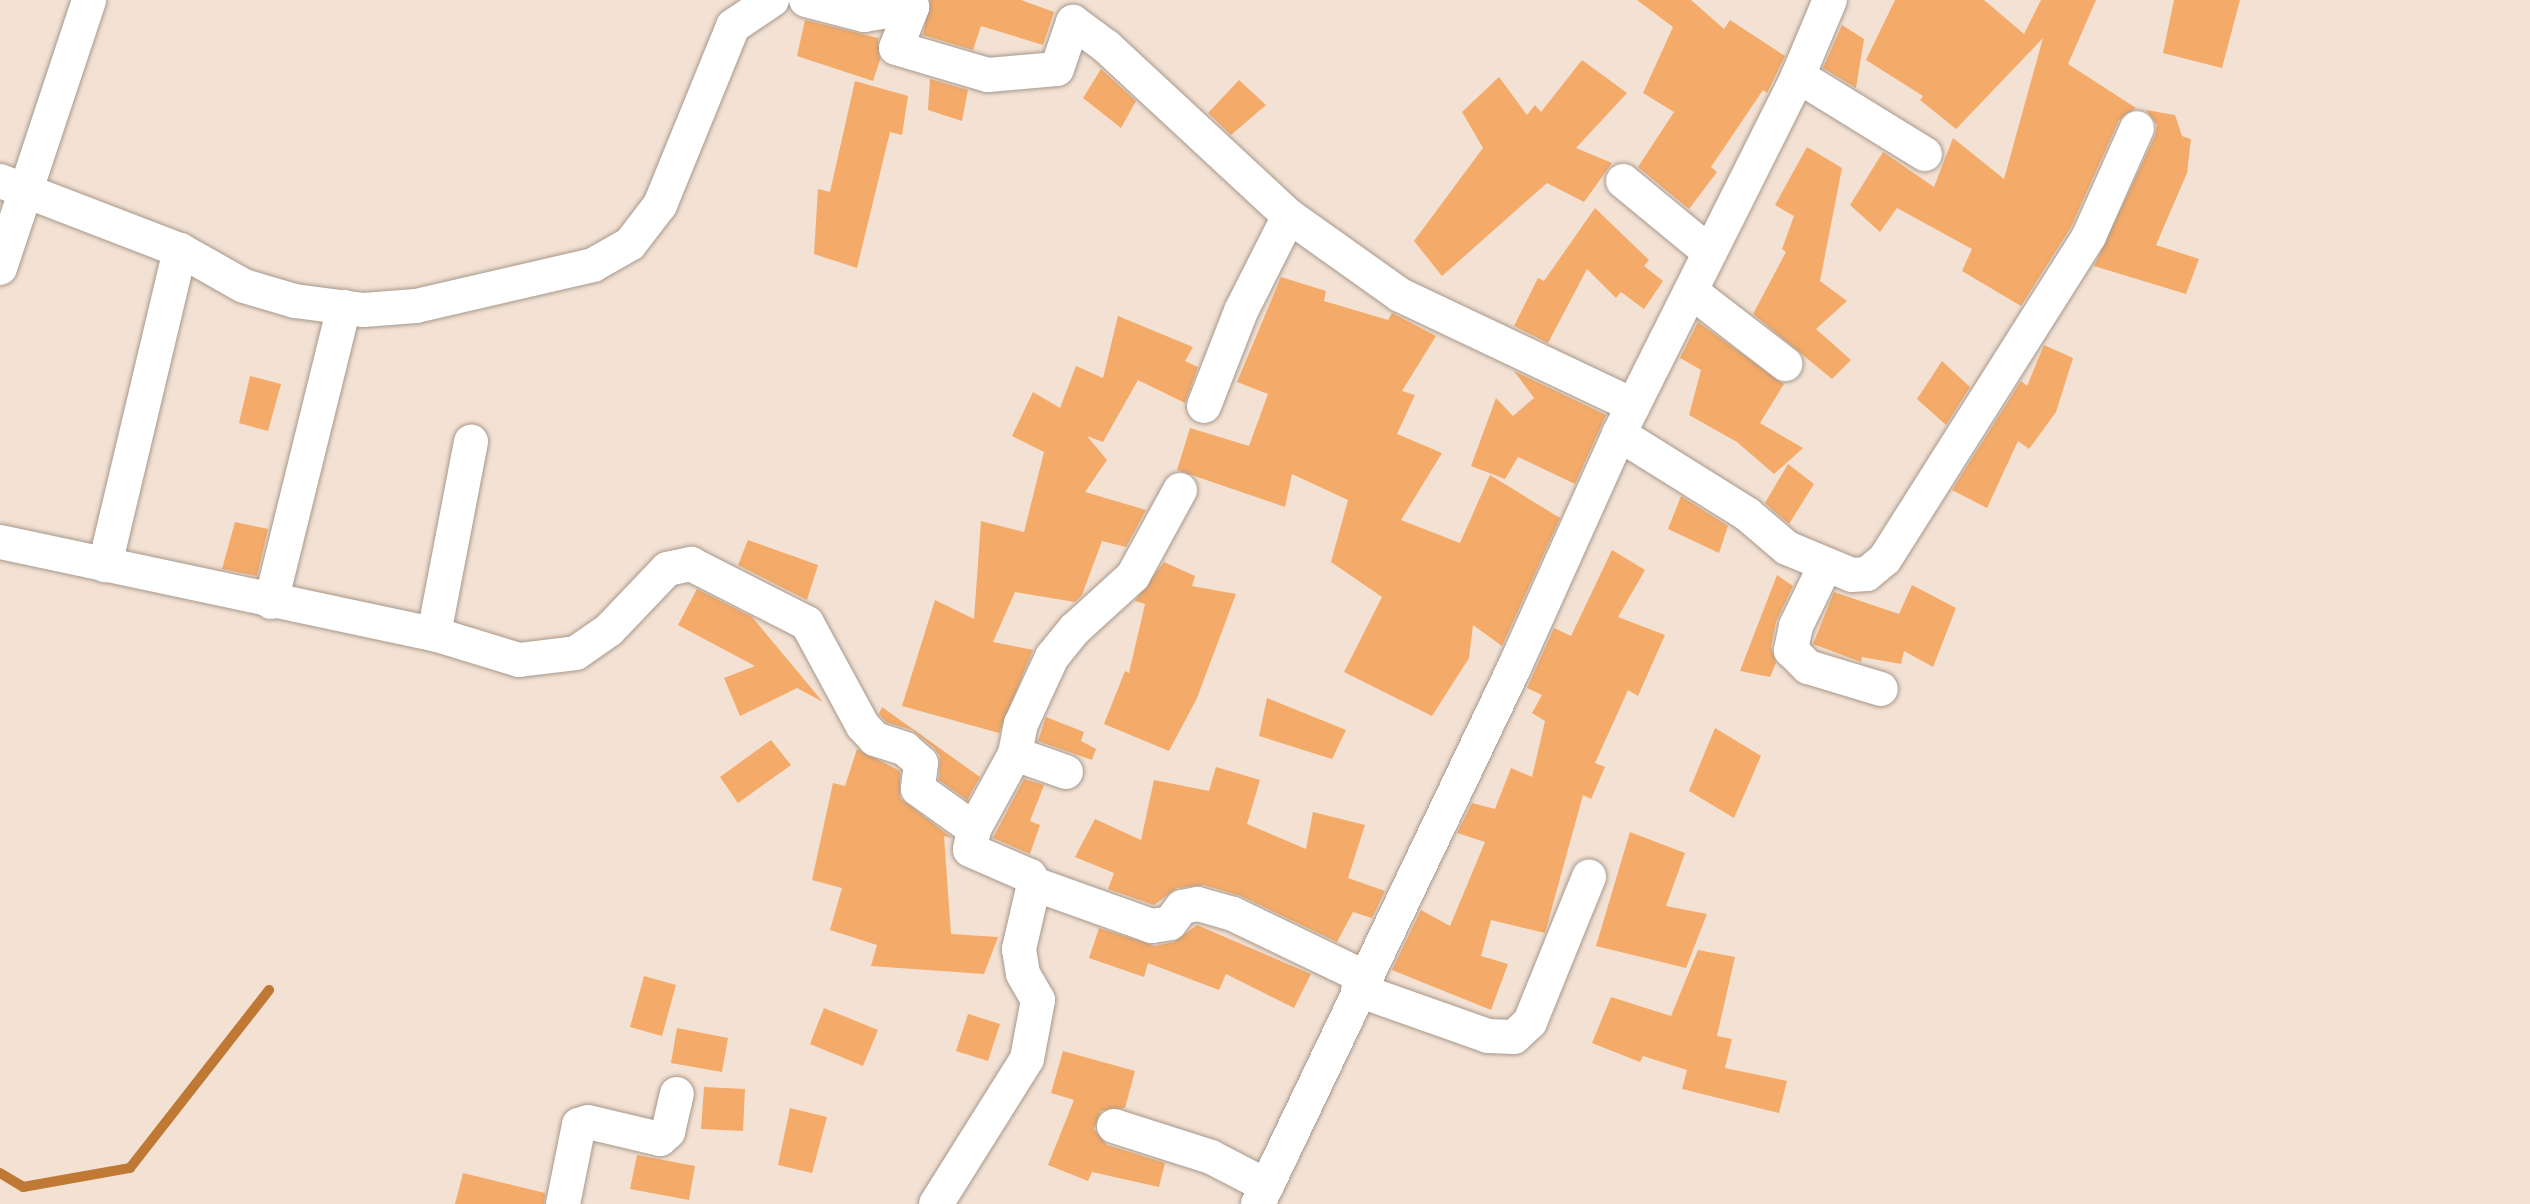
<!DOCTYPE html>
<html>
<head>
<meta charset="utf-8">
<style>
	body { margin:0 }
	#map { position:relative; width:2530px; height:1204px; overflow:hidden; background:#f3e2d4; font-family:"PT Sans Narrow",sans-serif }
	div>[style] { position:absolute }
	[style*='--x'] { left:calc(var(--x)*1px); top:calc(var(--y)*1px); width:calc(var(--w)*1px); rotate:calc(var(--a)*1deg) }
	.stream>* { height:10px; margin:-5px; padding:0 5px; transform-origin:5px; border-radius:5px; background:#bf7935 }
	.building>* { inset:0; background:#f4aa68 }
	.roads { filter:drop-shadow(0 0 2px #a7988b) drop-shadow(0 0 2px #a7988b) }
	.street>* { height:34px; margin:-17px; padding:0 17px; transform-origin:17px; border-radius:17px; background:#fff }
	span { translate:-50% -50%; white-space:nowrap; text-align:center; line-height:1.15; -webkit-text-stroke:8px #fef0e5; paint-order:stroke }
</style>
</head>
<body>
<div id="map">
	<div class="stream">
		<div style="--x:0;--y:1173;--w:27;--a:31"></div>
		<div style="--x:23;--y:1187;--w:109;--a:-10.1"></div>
		<div style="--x:130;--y:1168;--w:226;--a:-52"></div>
	</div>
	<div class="building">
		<div style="clip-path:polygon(930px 0,1021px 0,1054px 12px,1043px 45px,981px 26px,973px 50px,923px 35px)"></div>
		<div style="clip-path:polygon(1637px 0,1691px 0,1724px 29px,1730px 20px,1785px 56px,1767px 93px,1763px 90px,1711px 167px,1717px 172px,1689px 209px,1638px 167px,1674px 112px,1643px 93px,1673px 27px)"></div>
		<div style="clip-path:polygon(1895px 0,1984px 0,2024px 34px,2041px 0,2096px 0,2068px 64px,2136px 108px,2119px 120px,2071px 227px,2021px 306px,1962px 271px,1972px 249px,1897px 208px,1880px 232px,1850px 205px,1883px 152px,1934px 187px,1953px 138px,2004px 179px,2043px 38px,1956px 129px,1920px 100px,1923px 96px,1866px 60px)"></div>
		<div style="clip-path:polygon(2174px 0,2240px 0,2222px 68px,2163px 53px)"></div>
		<div style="clip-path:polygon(805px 20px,878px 38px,880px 60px,873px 81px,797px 56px)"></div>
		<div style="clip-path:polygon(1842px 25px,1864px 39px,1856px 88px,1823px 68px)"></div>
		<div style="clip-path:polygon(1582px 60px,1627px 93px,1576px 148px,1612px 163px,1584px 202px,1547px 183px,1442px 276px,1414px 241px,1483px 148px,1462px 112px,1499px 77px,1527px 115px,1535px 105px,1541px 112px)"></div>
		<div style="clip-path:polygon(1101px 69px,1136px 101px,1121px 128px,1083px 98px)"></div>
		<div style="clip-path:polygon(930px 79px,968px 90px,962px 121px,928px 110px)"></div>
		<div style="clip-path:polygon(1239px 80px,1266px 105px,1231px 135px,1208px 113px)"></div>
		<div style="clip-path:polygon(855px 81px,908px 96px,902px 135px,890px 132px,857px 268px,814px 254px,818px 189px,830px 192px)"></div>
		<div style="clip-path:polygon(2146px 110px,2175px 115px,2182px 136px,2191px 139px,2187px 173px,2156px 245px,2199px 259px,2186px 294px,2094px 266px,2155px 136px,2157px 125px)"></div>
		<div style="clip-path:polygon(1807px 147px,1842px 168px,1820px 281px,1847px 301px,1816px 329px,1851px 360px,1832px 379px,1753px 314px,1786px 252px,1782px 249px,1794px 216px,1775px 205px)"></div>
		<div style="clip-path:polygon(1595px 208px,1649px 260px,1644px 266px,1663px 281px,1644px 309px,1621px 292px,1616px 298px,1587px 269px,1548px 343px,1514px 326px,1538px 278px,1544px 281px)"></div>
		<div style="clip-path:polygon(1281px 277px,1326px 291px,1324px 301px,1388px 320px,1392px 313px,1436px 336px,1402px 391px,1415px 395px,1397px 434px,1442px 453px,1401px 520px,1460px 543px,1490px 475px,1560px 518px,1502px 646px,1473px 625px,1469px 658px,1432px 716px,1344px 672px,1382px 597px,1331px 562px,1348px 500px,1292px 474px,1285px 507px,1177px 470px,1190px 428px,1249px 446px,1268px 394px,1237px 382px)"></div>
		<div style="clip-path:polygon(1118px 316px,1193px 347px,1185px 361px,1198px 367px,1185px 403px,1138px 380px,1103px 442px,1087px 436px,1107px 460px,1085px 492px,1146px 510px,1126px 547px,1102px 541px,1082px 595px,1075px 602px,1015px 592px,993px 642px,1033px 650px,999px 733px,902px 706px,935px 600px,974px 619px,981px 521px,1024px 532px,1044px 452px,1012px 436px,1033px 392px,1060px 408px,1076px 366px,1103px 378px)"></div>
		<div style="clip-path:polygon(1698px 322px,1784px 384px,1760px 423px,1803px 448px,1774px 474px,1737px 442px,1689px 415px,1701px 370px,1680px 358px)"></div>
		<div style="clip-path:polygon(2044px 345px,2073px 358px,2056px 412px,2029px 449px,2018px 441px,1987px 508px,1952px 490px,2021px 381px,2027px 386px)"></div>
		<div style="clip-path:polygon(1942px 361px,1970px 387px,1946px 425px,1917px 399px)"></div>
		<div style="clip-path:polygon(1514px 371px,1606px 415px,1575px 484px,1518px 457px,1505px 479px,1471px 466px,1496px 398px,1513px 416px,1534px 398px)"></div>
		<div style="clip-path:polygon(250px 376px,281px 384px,268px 431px,239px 423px)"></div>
		<div style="clip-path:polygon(1788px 464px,1814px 484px,1789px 524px,1765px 503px)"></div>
		<div style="clip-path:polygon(1681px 496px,1728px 526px,1719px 553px,1668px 529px)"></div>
		<div style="clip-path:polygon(235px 522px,268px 529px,257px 576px,222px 569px)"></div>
		<div style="clip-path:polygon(748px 540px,818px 565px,807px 600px,738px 565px)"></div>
		<div style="clip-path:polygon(1612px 550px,1645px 570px,1618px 617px,1665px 635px,1638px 696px,1628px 690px,1595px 763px,1605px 767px,1591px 799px,1583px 795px,1545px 933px,1491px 920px,1481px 956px,1508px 964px,1491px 1010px,1392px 970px,1421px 910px,1450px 926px,1485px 842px,1457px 833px,1472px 803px,1495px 809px,1511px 768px,1532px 777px,1545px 721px,1532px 713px,1542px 695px,1527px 688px,1554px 628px,1571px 636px)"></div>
		<div style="clip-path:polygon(1164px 562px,1195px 576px,1192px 586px,1236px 594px,1197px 698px,1169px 751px,1104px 724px,1125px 671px,1129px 673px,1145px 604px,1135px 601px)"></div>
		<div style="clip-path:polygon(1777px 575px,1793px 586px,1776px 622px,1771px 647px,1776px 663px,1770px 677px,1740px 671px)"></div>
		<div style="clip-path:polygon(1912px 585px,1956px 608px,1933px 667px,1904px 651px,1901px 664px,1862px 657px,1861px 662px,1813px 644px,1834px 592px,1899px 614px)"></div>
		<div style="clip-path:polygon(697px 589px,752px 617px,823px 702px,797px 688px,740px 716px,724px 678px,755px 666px,678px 625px)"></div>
		<div style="clip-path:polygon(1267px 698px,1346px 730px,1332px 759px,1259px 736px)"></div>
		<div style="clip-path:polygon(882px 707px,980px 777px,967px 800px,939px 780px,940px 756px,934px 748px,912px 730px,886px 722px,879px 714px)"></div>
		<div style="clip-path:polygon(1046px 717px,1084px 732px,1081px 741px,1096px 749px,1092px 760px,1038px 741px)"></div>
		<div style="clip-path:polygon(1715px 728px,1761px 756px,1734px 818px,1689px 791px)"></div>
		<div style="clip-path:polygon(771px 740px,791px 765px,738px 803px,720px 777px)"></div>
		<div style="clip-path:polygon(857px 749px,900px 771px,900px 798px,952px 838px,944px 836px,951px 934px,998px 937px,984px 974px,871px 966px,877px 945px,830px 930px,842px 888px,812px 880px,833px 783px,845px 786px)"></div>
		<div style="clip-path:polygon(1216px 767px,1260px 780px,1247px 824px,1306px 849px,1313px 812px,1365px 825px,1348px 878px,1385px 891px,1372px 918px,1353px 912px,1337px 942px,1241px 896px,1204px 885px,1177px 888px,1154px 905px,1108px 889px,1114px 873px,1075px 857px,1095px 819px,1141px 840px,1154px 780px,1209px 791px)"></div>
		<div style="clip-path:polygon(1024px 779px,1044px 785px,1030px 821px,1040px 825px,1030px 854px,993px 838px)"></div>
		<div style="clip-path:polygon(1630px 832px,1685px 853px,1666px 906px,1707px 914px,1686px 968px,1596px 946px)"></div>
		<div style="clip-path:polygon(1197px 925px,1311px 974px,1294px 1008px,1226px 974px,1219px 990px,1148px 963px,1144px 977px,1089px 958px,1099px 928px,1155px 946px,1174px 942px)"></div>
		<div style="clip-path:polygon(1698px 950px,1735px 957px,1717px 1036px,1732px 1039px,1725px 1068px,1787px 1081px,1779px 1113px,1682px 1089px,1687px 1070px,1643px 1056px,1640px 1062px,1592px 1043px,1611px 997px,1671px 1016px)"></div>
		<div style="clip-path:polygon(644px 976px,676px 985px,662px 1036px,630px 1027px)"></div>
		<div style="clip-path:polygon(824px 1008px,878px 1030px,863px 1066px,810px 1044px)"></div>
		<div style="clip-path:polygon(968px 1014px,1000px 1024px,988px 1061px,956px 1051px)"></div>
		<div style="clip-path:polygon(677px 1028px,728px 1038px,722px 1072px,671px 1063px)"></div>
		<div style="clip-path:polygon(1063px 1051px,1135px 1071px,1125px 1108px,1101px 1111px,1094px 1129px,1107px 1145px,1165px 1163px,1159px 1187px,1092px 1172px,1088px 1181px,1048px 1165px,1074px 1100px,1051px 1093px)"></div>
		<div style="clip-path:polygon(704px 1087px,745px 1089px,743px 1131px,701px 1129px)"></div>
		<div style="clip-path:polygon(790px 1108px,827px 1117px,812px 1173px,778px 1165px)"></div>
		<div style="clip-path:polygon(637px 1155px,695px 1166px,689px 1200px,630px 1189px)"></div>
		<div style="clip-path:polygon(463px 1173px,545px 1193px,544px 1204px,455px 1204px)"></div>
	</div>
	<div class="roads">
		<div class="street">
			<div style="--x:806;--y:0;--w:60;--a:14.5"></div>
			<div style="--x:864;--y:15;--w:49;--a:-9.5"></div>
			<div style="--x:912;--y:7;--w:44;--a:111.3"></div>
			<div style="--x:896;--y:48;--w:96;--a:16.4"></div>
			<div style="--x:988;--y:75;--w:69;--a:-5"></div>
			<div style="--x:1057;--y:69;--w:50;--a:-71.2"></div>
			<div style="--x:1073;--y:22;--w:42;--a:36.3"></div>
			<div style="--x:1107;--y:47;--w:248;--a:42.9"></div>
			<div style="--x:1289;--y:216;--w:136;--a:35.4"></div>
			<div style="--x:1400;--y:295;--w:258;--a:25.3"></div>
			<div style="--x:1798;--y:76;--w:149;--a:31.6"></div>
			<div style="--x:0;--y:181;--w:193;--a:21"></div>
			<div style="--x:180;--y:250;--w:324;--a:103.4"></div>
			<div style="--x:1623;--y:181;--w:112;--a:39.5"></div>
			<div style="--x:180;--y:250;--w:73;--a:29.4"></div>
			<div style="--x:244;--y:286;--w:53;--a:16.4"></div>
			<div style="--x:295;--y:301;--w:69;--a:7.5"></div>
			<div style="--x:363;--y:310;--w:53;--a:-4.3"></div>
			<div style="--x:416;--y:306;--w:182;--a:-13"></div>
			<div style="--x:593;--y:265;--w:43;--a:-29.6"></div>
			<div style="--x:630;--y:244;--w:49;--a:-52.4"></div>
			<div style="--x:660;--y:205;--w:193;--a:-67.8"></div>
			<div style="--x:733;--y:26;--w:47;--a:-33.7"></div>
			<div style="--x:0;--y:268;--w:282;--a:-71.6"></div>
			<div style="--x:1692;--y:292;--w:118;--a:37.7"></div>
			<div style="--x:1204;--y:406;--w:102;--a:-68.7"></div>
			<div style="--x:1241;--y:311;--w:106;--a:-63.2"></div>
			<div style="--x:1619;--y:434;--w:151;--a:32"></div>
			<div style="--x:1747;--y:514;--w:52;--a:40.4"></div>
			<div style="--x:1787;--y:548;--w:70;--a:22.6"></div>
			<div style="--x:1852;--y:575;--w:15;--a:-4"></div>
			<div style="--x:1867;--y:574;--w:23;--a:-40"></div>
			<div style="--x:1885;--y:559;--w:382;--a:-57.7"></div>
			<div style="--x:2089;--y:236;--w:118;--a:-66"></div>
			<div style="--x:0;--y:542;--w:444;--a:12"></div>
			<div style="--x:434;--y:634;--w:196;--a:-79.1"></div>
			<div style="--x:1825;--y:566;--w:67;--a:115.8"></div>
			<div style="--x:1796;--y:626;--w:25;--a:102"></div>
			<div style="--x:1791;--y:650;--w:24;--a:45"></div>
			<div style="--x:1808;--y:667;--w:76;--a:16.8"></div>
			<div style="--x:271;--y:602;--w:304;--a:-76.1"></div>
			<div style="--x:434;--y:634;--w:89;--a:17"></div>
			<div style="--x:519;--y:660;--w:57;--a:-7"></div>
			<div style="--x:576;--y:653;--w:40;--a:-34.9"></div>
			<div style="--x:609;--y:630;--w:84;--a:-46.4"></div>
			<div style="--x:667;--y:569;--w:25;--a:-12"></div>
			<div style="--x:691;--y:564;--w:130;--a:27"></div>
			<div style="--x:807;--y:623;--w:117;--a:61.5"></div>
			<div style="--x:863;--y:726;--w:18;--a:47"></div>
			<div style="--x:875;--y:739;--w:32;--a:18"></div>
			<div style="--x:905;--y:749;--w:21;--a:41"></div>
			<div style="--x:921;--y:763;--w:26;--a:97"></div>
			<div style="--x:918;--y:789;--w:69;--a:35.5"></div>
			<div style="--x:974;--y:829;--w:21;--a:101"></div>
			<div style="--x:970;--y:850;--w:65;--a:23.4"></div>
			<div style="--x:1030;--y:876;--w:9;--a:63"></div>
			<div style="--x:1034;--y:884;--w:67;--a:103"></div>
			<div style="--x:1019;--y:949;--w:25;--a:81"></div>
			<div style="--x:1023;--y:974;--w:30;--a:60"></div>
			<div style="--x:1038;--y:1000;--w:60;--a:100.6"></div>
			<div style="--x:1027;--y:1059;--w:171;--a:122.1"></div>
			<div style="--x:1015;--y:754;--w:31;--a:-79"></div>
			<div style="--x:1021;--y:724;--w:74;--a:-65.2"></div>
			<div style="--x:1052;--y:657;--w:36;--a:-51"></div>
			<div style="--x:1075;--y:629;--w:79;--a:-42.4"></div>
			<div style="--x:1133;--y:576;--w:98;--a:-61.3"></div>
			<div style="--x:974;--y:829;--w:85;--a:-61.3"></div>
			<div style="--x:1015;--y:754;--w:54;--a:19.4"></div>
			<div style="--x:1034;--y:884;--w:125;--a:19.6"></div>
			<div style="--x:1152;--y:926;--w:18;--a:-9"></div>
			<div style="--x:1170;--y:923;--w:20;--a:-53"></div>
			<div style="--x:1182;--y:907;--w:16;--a:-11"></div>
			<div style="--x:1198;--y:904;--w:36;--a:16"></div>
			<div style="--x:1233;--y:914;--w:145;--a:25.7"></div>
			<div style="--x:1358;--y:990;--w:138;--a:19.5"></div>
			<div style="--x:1488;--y:1036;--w:26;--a:2"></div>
			<div style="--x:1514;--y:1037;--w:22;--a:-43"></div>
			<div style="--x:1530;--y:1022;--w:157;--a:-67.9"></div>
			<div style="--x:1114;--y:1126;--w:102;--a:17.7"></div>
			<div style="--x:1211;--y:1157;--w:63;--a:27.4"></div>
			<div style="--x:563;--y:1204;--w:81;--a:-78.6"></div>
			<div style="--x:579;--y:1125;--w:9;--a:-18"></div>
			<div style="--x:588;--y:1122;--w:74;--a:13.3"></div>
			<div style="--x:660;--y:1139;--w:11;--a:-41"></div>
			<div style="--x:668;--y:1132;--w:39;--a:-77"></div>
			<div style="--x:1258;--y:1204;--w:594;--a:-64.47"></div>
			<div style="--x:1514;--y:668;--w:256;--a:-65.8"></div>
			<div style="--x:1619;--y:434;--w:400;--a:-63.4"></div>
			<div style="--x:1798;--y:76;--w:82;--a:-67.2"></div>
		</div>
	</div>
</div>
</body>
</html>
